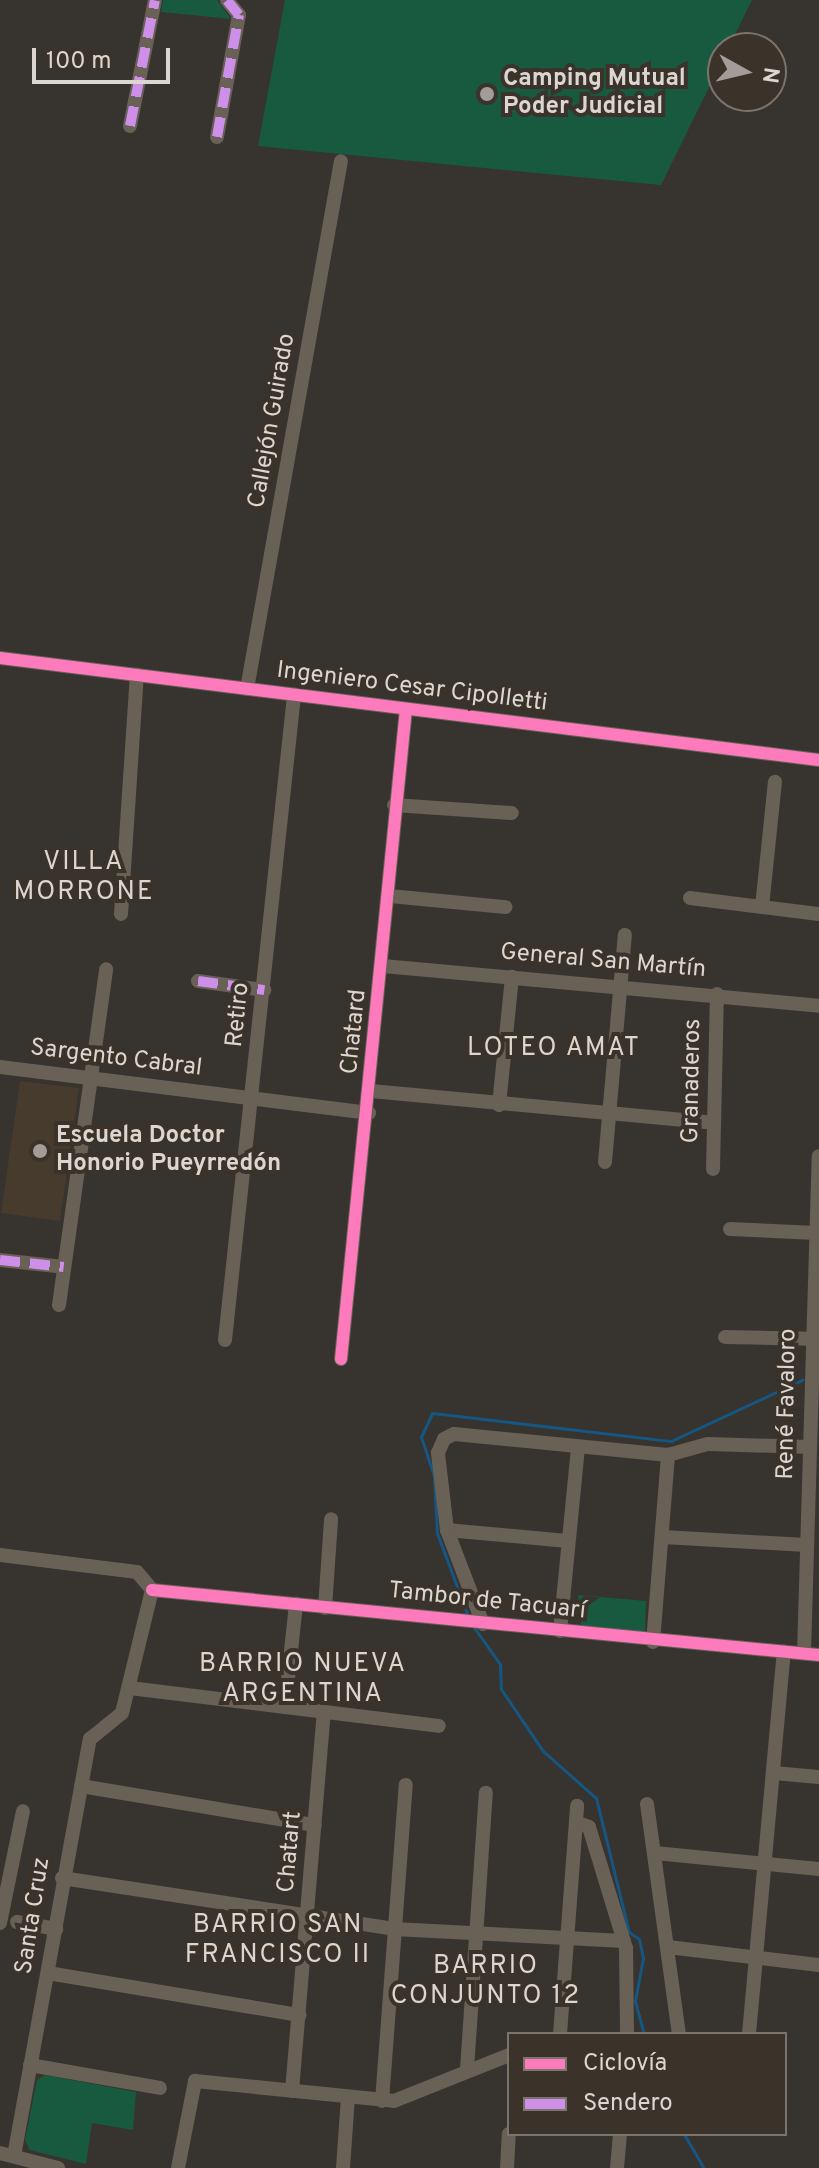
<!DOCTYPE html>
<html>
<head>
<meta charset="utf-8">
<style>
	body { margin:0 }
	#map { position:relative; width:819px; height:2168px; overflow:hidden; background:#37332e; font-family:Overpass,sans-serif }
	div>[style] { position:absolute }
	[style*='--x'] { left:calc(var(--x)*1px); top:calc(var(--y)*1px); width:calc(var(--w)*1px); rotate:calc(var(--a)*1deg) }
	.built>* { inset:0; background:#473b2e }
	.green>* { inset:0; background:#185a3f }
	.stream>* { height:3px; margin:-1.5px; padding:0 1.5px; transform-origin:1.5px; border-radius:1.5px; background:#155682 }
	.minor>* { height:14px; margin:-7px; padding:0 7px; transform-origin:7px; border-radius:7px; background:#696056 }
	.quiet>* { height:10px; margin-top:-5px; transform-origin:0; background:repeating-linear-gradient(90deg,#ce8fe9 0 20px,transparent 0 30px) }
	.cycleway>* { height:12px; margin:-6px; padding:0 6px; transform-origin:6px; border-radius:6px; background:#fd7abc }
	.dots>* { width:22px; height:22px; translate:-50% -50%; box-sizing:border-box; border:4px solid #3b332a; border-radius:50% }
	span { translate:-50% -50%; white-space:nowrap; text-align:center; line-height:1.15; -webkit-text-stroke:8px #3b332a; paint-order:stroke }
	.poi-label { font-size:24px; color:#dcd6d1; font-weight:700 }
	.left { translate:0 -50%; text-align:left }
	.street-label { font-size:24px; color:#dcd6d1 }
	.neighbourhood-label { font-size:26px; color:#dcd6d1; letter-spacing:2px }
	.legend { position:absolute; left:507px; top:2032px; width:280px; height:104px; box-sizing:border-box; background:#3b332a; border:2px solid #7b746d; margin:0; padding:10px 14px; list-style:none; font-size:24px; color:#dcd6d1 }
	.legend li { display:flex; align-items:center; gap:16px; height:40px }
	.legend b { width:40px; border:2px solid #7b746d }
	.north { position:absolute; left:707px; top:32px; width:80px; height:80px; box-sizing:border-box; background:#3b332a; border:2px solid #7b746d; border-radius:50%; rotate:98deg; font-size:22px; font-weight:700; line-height:32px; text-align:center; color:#dcd6d1 }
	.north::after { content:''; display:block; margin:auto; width:28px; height:36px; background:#a29d98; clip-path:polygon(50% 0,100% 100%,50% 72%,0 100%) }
	.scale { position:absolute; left:32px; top:48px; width:138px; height:36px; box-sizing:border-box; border:4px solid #dcd6d1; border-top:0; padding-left:10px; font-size:24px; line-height:28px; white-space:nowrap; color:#dcd6d1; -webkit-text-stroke:6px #3b332a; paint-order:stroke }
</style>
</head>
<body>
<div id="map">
	<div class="built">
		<div style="clip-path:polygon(20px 1081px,79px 1088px,60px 1221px,1px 1213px)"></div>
	</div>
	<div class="green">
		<div style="clip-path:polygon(163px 0,217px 0,231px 19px,161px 12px)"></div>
		<div style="clip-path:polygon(285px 0,752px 0,661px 185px,258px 146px)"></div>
		<div style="clip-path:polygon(578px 1595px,646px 1601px,645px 1633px,581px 1626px)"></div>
		<div style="clip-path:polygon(45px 2075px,136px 2092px,133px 2130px,92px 2123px,86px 2164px,30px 2150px,25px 2140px,37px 2080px)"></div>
	</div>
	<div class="stream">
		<div style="--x:468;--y:1616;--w:89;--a:-110.5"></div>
		<div style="--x:437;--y:1533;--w:57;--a:-93"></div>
		<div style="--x:434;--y:1476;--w:41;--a:-108.4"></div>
		<div style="--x:421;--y:1437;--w:26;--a:-65"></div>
		<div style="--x:432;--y:1413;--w:241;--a:6.7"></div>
		<div style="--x:671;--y:1441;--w:145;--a:-25"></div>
		<div style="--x:473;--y:1626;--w:47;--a:54.6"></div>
		<div style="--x:500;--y:1664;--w:25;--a:88"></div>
		<div style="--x:501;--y:1689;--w:75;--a:55.9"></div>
		<div style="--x:543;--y:1751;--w:71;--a:41.6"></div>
		<div style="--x:596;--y:1798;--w:138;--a:76.2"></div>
		<div style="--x:629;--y:1932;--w:12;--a:35"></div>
		<div style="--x:639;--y:1939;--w:19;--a:78"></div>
		<div style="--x:643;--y:1958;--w:44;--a:100.5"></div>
		<div style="--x:635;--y:2001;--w:34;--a:75"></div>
		<div style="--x:684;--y:2134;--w:39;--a:60"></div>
	</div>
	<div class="minor">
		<div style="--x:130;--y:126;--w:128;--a:-78.8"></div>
		<div style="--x:217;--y:137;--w:124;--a:-79.8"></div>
		<div style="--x:239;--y:15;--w:19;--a:-129"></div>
		<div style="--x:0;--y:658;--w:825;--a:7.1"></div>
		<div style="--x:247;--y:689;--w:536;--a:-79.91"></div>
		<div style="--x:394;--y:805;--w:118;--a:3.9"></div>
		<div style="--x:390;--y:896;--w:116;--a:5.5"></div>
		<div style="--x:690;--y:898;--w:130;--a:7.1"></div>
		<div style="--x:762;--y:907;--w:126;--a:-84.1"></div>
		<div style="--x:121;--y:914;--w:240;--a:-86.2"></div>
		<div style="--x:383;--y:966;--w:438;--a:5.2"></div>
		<div style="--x:198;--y:981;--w:67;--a:7.8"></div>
		<div style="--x:0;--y:1067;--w:372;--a:7.1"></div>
		<div style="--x:371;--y:1091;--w:344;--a:5.3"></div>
		<div style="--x:499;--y:1105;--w:129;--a:-84.2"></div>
		<div style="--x:605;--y:1162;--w:228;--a:-85"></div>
		<div style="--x:713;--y:1169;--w:175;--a:-88.7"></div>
		<div style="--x:730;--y:1229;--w:86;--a:2.7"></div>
		<div style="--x:0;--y:1260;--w:64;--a:6.2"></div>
		<div style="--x:59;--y:1305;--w:339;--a:-82"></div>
		<div style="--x:725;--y:1337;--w:94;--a:1.2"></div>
		<div style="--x:225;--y:1340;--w:649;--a:-83.89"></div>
		<div style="--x:341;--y:1359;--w:653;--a:-84.29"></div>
		<div style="--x:447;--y:1530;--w:121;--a:5.2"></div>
		<div style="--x:663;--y:1537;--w:144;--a:3.2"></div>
		<div style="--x:0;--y:1555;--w:138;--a:7.1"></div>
		<div style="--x:137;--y:1572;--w:23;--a:50"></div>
		<div style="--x:152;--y:1590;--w:670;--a:5.57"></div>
		<div style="--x:325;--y:1608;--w:89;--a:-86.1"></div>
		<div style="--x:483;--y:1624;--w:101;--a:-111"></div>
		<div style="--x:447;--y:1530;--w:78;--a:-96.7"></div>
		<div style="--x:438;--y:1453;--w:15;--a:-67"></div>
		<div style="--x:444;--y:1439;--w:11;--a:-27"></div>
		<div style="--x:454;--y:1434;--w:215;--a:5.6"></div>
		<div style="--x:668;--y:1455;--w:41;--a:-15.4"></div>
		<div style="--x:708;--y:1444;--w:101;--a:1.7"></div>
		<div style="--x:560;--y:1631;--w:185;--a:-84.4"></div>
		<div style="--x:653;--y:1642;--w:188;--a:-85.4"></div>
		<div style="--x:804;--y:1653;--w:497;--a:-88.3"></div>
		<div style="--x:130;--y:1688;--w:311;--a:7"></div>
		<div style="--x:285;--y:1707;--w:104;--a:-83.9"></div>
		<div style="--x:774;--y:1773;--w:45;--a:5.1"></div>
		<div style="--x:81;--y:1786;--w:237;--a:9.5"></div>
		<div style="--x:647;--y:1804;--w:232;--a:82.1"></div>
		<div style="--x:576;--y:1822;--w:14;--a:21"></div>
		<div style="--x:589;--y:1827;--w:127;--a:73"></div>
		<div style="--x:626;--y:1948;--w:86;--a:89.3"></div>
		<div style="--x:655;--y:1853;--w:165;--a:5.6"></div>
		<div style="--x:62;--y:1878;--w:336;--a:8.7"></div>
		<div style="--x:394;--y:1929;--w:230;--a:3"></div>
		<div style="--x:17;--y:1922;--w:40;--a:10"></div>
		<div style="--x:0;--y:1923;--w:114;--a:-78.4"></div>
		<div style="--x:668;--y:1947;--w:152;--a:6.8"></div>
		<div style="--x:48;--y:1973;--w:255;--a:9.5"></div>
		<div style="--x:560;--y:2034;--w:229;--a:-85.7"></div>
		<div style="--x:749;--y:2034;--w:384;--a:-84.8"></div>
		<div style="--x:30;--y:2065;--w:132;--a:10"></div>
		<div style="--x:467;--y:2069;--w:277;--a:-86.1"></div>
		<div style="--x:292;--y:2091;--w:380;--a:-85.2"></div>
		<div style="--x:382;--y:2101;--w:317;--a:-85.7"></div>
		<div style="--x:0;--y:2153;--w:60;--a:14.5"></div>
		<div style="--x:14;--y:2156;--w:424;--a:-79.7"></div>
		<div style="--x:90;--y:1739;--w:41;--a:-39.1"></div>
		<div style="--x:122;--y:1713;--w:127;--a:-76.3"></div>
		<div style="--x:178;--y:2168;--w:89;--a:-78.9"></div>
		<div style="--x:195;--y:2081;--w:200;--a:5.7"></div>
		<div style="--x:394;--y:2101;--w:124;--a:-21.8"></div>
		<div style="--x:343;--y:2168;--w:71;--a:-86"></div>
		<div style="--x:507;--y:2168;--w:34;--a:-87"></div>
		<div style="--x:617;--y:2168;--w:34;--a:-85"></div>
	</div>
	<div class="quiet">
		<div style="--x:130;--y:126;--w:128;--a:-78.8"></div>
		<div style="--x:217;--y:137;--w:124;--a:-79.8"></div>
		<div style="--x:239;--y:15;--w:19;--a:-129"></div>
		<div style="--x:198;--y:981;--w:67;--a:7.8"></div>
		<div style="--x:0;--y:1260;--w:64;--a:6.2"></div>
	</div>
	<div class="cycleway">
		<div style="--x:0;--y:658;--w:825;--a:7.1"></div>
		<div style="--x:341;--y:1359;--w:653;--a:-84.29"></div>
		<div style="--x:152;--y:1590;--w:670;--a:5.57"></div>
	</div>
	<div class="dots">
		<div style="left:487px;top:94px;background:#a29d98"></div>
		<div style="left:40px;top:1151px;background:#a29d98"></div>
	</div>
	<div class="poi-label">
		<span class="left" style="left:503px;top:94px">Camping Mutual<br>Poder Judicial</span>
		<span class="left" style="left:56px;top:1151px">Escuela Doctor<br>Honorio Pueyrredón</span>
	</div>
	<div class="street-label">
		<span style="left:273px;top:421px;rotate:-80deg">Callejón Guirado</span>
		<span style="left:412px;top:688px;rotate:7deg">Ingeniero Cesar Cipolletti</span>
		<span style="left:603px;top:962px;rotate:5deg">General San Martín</span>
		<span style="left:239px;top:1015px;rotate:-84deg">Retiro</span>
		<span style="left:355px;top:1032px;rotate:-84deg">Chatard</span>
		<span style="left:116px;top:1059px;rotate:7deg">Sargento Cabral</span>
		<span style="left:693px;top:1081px;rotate:-89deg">Granaderos</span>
		<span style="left:788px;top:1404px;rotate:-89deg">René Favaloro</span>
		<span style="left:487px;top:1602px;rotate:6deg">Tambor de Tacuarí</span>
		<span style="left:291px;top:1852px;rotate:-85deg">Chatart</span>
		<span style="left:34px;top:1916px;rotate:-81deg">Santa Cruz</span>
	</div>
	<div class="neighbourhood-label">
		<span style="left:84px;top:878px">VILLA<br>MORRONE</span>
		<span style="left:554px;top:1049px">LOTEO AMAT</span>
		<span style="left:303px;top:1680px">BARRIO NUEVA<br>ARGENTINA</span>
		<span style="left:278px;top:1941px">BARRIO SAN<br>FRANCISCO II</span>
		<span style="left:486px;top:1982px">BARRIO<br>CONJUNTO 12</span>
	</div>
	<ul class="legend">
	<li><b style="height:10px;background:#fd7abc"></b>Ciclovía</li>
	<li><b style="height:10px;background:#ce8fe9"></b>Sendero</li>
	</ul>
	<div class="north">N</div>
	<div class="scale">100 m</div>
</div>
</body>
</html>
